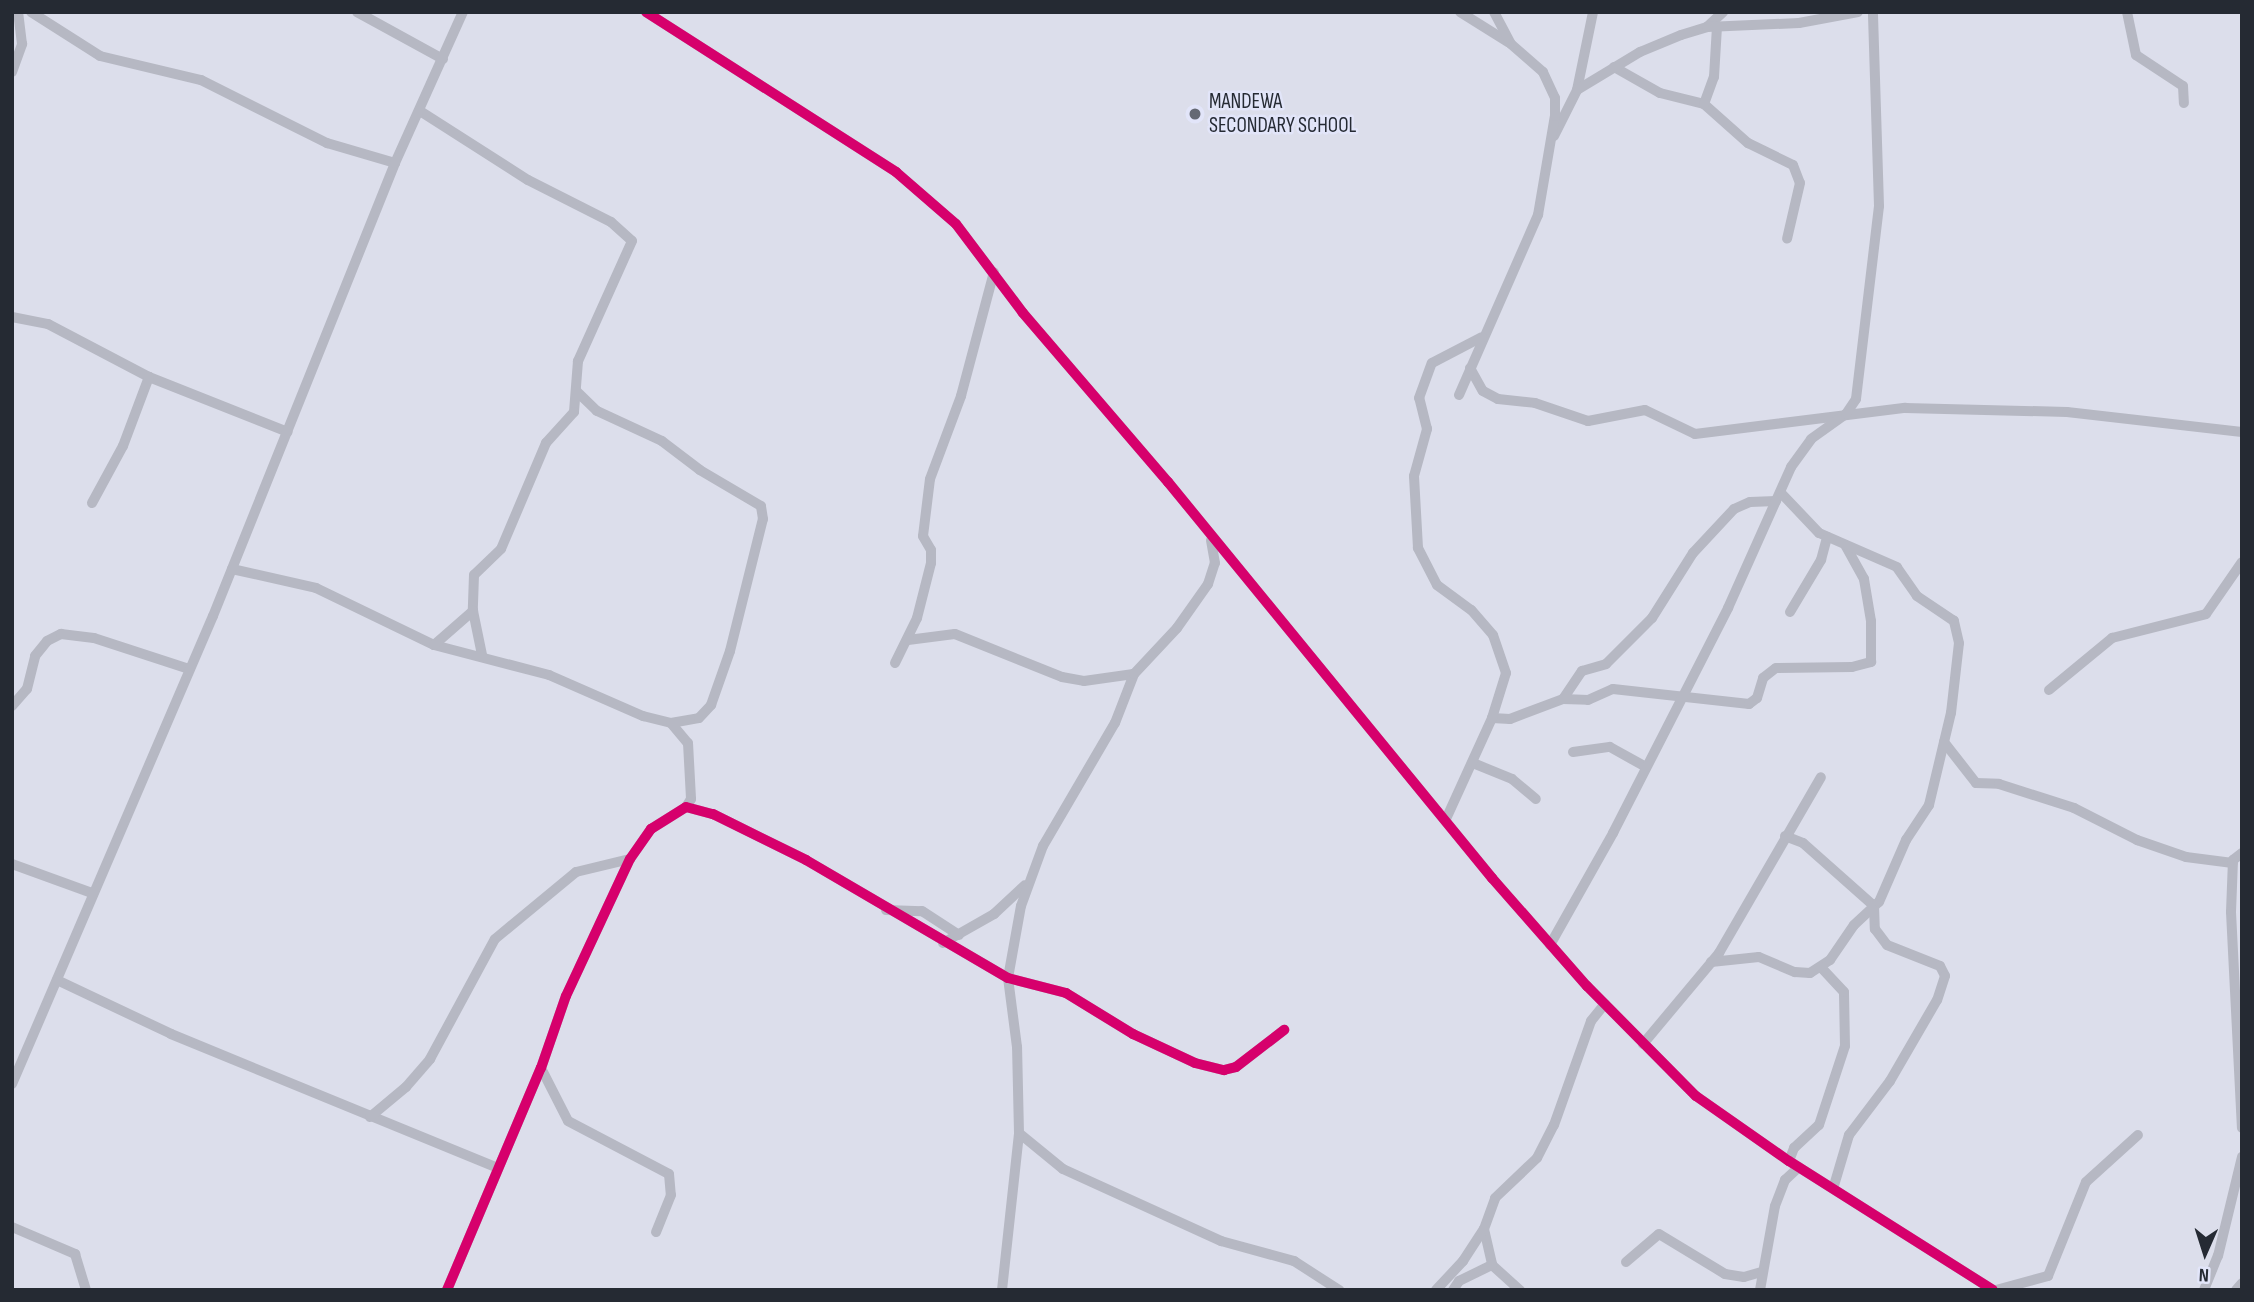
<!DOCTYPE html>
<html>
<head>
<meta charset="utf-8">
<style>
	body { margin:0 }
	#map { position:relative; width:2254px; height:1302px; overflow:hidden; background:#dcdeeb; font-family:"Sofia Sans Condensed",sans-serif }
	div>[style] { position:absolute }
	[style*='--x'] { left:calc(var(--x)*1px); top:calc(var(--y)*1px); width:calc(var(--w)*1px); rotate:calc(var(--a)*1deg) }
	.street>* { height:10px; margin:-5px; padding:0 5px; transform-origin:5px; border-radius:5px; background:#b6b8c3 }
	.cycleway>* { height:10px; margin:-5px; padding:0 5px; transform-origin:5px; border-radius:5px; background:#d6006c }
	.dots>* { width:19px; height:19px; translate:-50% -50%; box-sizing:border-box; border:4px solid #e2e5f9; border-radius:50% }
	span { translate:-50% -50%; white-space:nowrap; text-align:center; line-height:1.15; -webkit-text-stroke:5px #e2e5f9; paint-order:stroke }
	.poi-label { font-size:21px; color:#252a33 }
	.left { translate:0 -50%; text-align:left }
	.frame { position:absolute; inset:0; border:14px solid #252a33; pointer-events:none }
	.north { position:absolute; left:2170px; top:1218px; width:70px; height:70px; -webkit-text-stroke:5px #e2e5f9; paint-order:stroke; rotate:183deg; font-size:19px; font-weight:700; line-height:28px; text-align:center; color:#252a33 }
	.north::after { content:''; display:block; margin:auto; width:24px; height:32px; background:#252a33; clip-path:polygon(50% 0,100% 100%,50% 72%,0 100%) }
</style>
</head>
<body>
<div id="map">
	<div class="street">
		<div style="--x:31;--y:12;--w:82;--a:32.5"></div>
		<div style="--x:100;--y:56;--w:104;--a:13.4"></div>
		<div style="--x:201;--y:80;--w:141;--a:26.6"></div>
		<div style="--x:327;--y:143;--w:71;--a:16.4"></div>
		<div style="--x:357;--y:12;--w:98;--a:28.7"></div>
		<div style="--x:646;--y:12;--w:297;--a:32.6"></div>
		<div style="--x:896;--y:172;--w:79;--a:40.9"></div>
		<div style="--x:956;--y:224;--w:111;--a:53"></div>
		<div style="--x:1023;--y:313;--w:223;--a:49.4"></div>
		<div style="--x:1168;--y:482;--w:512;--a:50.71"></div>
		<div style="--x:1492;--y:878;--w:144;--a:48.7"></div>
		<div style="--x:1587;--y:986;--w:155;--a:45.3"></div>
		<div style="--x:1696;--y:1096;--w:113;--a:35"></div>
		<div style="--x:1789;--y:1161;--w:241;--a:32.3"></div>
		<div style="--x:1460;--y:12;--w:57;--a:32"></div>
		<div style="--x:2127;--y:12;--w:44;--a:78.2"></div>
		<div style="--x:2136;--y:55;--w:56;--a:33.4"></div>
		<div style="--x:2183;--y:86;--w:17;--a:87"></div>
		<div style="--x:1707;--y:27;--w:22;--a:-43"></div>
		<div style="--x:1614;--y:67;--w:53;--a:29.5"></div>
		<div style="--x:1660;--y:93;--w:45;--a:14"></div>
		<div style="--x:1704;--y:104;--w:59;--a:41.6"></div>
		<div style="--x:1748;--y:143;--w:50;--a:26.1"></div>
		<div style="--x:1793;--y:165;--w:19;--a:69"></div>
		<div style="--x:1800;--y:183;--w:57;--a:103.1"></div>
		<div style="--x:12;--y:72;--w:30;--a:-70"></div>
		<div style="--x:22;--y:44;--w:32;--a:-97"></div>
		<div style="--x:1577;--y:90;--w:80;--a:-78.4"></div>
		<div style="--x:1704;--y:104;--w:29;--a:-70"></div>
		<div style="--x:1714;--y:77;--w:50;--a:-86.6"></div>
		<div style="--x:420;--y:111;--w:128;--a:32.6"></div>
		<div style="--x:528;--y:180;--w:93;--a:26.8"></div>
		<div style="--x:611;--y:222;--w:28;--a:42"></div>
		<div style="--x:632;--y:241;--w:132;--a:114.2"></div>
		<div style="--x:578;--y:361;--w:51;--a:94.5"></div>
		<div style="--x:574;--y:412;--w:42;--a:132.1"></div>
		<div style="--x:546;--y:443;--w:115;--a:113"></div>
		<div style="--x:501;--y:549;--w:37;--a:136"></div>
		<div style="--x:474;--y:575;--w:36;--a:92"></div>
		<div style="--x:473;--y:611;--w:45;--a:78.4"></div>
		<div style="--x:1554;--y:136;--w:51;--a:-63.4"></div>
		<div style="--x:1577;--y:90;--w:74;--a:-31.1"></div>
		<div style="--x:1640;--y:52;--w:44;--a:-22.5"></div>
		<div style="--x:1681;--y:35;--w:27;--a:-17"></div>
		<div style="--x:1707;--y:27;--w:92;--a:-2.5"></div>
		<div style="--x:1799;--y:23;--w:60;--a:-10.6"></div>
		<div style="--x:12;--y:317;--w:37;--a:11"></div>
		<div style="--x:48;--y:324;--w:114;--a:27.7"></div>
		<div style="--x:149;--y:377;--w:149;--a:21.6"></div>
		<div style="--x:1470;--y:368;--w:26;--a:61"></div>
		<div style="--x:1483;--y:391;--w:17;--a:28"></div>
		<div style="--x:1498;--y:399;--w:37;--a:6"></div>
		<div style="--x:1535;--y:403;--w:56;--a:18.8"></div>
		<div style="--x:1588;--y:421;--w:58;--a:-10.9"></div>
		<div style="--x:1645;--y:410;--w:55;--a:25.6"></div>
		<div style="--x:1695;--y:434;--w:212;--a:-7.1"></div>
		<div style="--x:1905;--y:408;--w:162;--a:1.4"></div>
		<div style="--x:2067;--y:412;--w:176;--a:6.5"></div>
		<div style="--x:1459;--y:395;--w:197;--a:-66.3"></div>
		<div style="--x:1538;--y:215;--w:100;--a:-80.3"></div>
		<div style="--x:1555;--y:116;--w:18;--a:-90"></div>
		<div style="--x:1555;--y:98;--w:29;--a:-115"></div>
		<div style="--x:1543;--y:72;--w:43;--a:-138.8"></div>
		<div style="--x:1511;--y:44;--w:36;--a:-118"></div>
		<div style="--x:92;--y:503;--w:65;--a:-61.5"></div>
		<div style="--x:123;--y:446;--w:74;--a:-69.4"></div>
		<div style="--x:232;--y:569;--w:86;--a:12.7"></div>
		<div style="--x:316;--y:588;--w:131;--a:25.8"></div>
		<div style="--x:434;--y:645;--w:119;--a:14.6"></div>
		<div style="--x:549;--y:675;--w:103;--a:23.6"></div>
		<div style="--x:643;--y:716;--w:29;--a:14"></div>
		<div style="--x:671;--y:723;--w:28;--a:-10"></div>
		<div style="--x:699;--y:718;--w:18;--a:-47"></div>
		<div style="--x:711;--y:705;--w:57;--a:-70.6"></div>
		<div style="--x:730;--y:651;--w:136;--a:-76"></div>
		<div style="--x:763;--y:519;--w:13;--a:-99"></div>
		<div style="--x:761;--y:506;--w:71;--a:-149.5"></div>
		<div style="--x:700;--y:470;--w:48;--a:-142.7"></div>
		<div style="--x:662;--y:441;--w:72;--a:-155.2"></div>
		<div style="--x:597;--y:411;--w:29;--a:-136"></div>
		<div style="--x:1790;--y:612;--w:61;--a:-59.2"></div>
		<div style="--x:1821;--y:560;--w:24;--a:-75"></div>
		<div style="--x:908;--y:640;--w:47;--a:-7.3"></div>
		<div style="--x:955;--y:634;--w:115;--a:21.9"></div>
		<div style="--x:1062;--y:677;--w:22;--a:10"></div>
		<div style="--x:1084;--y:681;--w:50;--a:-8"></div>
		<div style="--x:434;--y:645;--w:52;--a:-41.1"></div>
		<div style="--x:895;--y:663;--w:50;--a:-63.9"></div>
		<div style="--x:917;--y:618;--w:57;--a:-75.7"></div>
		<div style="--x:931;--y:563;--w:13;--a:-90"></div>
		<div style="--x:931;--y:550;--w:16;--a:-120"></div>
		<div style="--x:923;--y:536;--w:57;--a:-83"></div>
		<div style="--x:930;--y:479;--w:89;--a:-69.5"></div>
		<div style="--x:961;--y:396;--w:128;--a:-75.1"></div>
		<div style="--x:2049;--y:690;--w:82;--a:-39.5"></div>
		<div style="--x:2112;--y:638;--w:97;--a:-14.3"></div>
		<div style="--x:2206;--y:614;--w:63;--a:-55.3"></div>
		<div style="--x:1563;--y:699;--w:34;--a:-56"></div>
		<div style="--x:1582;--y:671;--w:25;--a:-16"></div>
		<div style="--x:1606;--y:664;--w:65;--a:-45"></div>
		<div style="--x:1652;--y:618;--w:77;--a:-57.8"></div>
		<div style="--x:1693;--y:553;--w:60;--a:-47"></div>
		<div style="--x:1734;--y:509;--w:17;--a:-24"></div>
		<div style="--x:1750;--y:502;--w:26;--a:-2"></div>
		<div style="--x:12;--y:706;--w:23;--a:-49"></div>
		<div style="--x:27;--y:689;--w:34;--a:-76"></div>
		<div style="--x:35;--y:656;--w:19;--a:-51"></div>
		<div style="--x:47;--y:641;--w:16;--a:-27"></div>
		<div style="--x:61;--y:634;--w:33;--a:7"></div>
		<div style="--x:94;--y:638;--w:100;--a:18.1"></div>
		<div style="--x:1492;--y:718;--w:18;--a:3"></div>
		<div style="--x:1510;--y:719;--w:57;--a:-20.7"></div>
		<div style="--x:1563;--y:699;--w:25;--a:2"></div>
		<div style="--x:1588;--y:700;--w:27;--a:-24"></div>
		<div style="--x:1613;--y:689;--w:137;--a:6.3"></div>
		<div style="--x:1749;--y:704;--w:10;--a:-37"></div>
		<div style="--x:1757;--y:698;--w:21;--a:-73"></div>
		<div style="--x:1763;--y:678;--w:16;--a:-38"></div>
		<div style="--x:1776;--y:668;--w:76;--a:-0.8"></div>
		<div style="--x:1852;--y:667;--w:20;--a:-15"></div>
		<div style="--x:1871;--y:662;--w:41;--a:-90"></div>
		<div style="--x:1871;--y:621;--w:43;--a:-99.5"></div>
		<div style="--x:1864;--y:579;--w:39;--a:-119"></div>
		<div style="--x:671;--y:723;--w:26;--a:50"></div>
		<div style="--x:688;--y:743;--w:56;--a:86.9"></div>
		<div style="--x:691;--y:799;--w:9;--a:122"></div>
		<div style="--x:1944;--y:742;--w:52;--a:52"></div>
		<div style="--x:1976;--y:783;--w:23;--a:2"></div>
		<div style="--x:1999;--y:784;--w:79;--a:17.7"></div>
		<div style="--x:2074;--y:808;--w:71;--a:26.9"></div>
		<div style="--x:2137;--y:840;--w:52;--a:19.1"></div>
		<div style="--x:2186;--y:857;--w:47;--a:7.3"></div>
		<div style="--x:1573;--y:752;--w:37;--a:-8"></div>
		<div style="--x:1610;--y:747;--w:41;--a:29.1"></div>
		<div style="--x:1473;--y:763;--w:42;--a:22.3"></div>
		<div style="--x:1512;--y:779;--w:31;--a:40"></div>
		<div style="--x:1446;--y:819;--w:111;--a:-65.5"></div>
		<div style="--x:1492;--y:718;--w:47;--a:-72.7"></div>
		<div style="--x:1506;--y:673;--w:40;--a:-108.9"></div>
		<div style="--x:1493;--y:635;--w:33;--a:-131"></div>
		<div style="--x:1471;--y:610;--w:42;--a:-143.7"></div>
		<div style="--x:1437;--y:585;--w:42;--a:-117.2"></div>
		<div style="--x:1418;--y:548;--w:72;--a:-93.2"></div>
		<div style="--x:1414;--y:476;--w:49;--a:-74.5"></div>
		<div style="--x:1427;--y:429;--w:32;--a:-104"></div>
		<div style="--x:1419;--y:398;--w:37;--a:-70"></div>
		<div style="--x:1432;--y:363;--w:56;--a:-27.5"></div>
		<div style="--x:1785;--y:836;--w:19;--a:21"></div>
		<div style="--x:1803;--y:843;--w:95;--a:41.6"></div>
		<div style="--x:1874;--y:906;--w:23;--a:88"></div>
		<div style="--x:1875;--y:929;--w:20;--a:53"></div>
		<div style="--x:1887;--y:945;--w:57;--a:21.6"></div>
		<div style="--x:1940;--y:966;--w:11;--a:63"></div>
		<div style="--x:1945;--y:976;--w:25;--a:108"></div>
		<div style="--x:1937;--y:1000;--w:94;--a:120.1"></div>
		<div style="--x:1890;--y:1081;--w:68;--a:127.2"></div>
		<div style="--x:1849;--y:1135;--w:56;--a:106.5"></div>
		<div style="--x:2242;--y:853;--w:11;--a:142"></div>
		<div style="--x:2233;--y:860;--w:52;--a:92.2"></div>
		<div style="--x:2231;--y:912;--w:216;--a:87.1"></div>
		<div style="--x:12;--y:864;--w:85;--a:19.9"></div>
		<div style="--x:886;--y:910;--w:36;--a:2"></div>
		<div style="--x:922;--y:911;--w:44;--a:33"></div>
		<div style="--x:943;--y:943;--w:59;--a:-29.6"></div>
		<div style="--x:994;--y:914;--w:42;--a:-43.1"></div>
		<div style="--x:1550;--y:945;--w:129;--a:-60.6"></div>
		<div style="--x:1613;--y:833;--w:253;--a:-62.9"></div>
		<div style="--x:1728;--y:608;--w:154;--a:-65.9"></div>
		<div style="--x:1791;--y:467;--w:34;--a:-54"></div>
		<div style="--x:1811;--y:439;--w:43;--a:-35.5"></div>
		<div style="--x:1846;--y:414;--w:18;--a:-56"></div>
		<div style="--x:1856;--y:399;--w:194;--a:-83.2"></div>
		<div style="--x:1879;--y:206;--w:194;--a:-91.8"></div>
		<div style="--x:1711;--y:962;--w:48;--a:-5.9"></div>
		<div style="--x:1759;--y:957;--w:39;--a:23"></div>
		<div style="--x:1795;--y:972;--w:15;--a:4"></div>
		<div style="--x:1810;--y:973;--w:24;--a:-33"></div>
		<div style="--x:1830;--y:960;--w:42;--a:-55.6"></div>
		<div style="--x:1854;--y:925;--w:34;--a:-43"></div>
		<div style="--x:1879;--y:902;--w:68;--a:-66.5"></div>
		<div style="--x:1906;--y:840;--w:42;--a:-56.7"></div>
		<div style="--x:1929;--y:805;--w:95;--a:-76.6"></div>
		<div style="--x:1951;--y:713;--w:70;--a:-83.5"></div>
		<div style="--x:1959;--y:643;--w:23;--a:-103"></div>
		<div style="--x:1954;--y:621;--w:45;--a:-146"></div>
		<div style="--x:1917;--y:596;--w:35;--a:-125"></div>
		<div style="--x:1897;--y:567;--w:85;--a:-156.4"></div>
		<div style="--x:1819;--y:533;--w:55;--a:-133.5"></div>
		<div style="--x:57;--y:980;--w:126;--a:25.3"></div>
		<div style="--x:171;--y:1034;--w:353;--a:22.3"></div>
		<div style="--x:1643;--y:1044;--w:119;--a:-50.1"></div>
		<div style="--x:1719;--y:953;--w:203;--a:-59.9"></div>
		<div style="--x:541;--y:1068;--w:59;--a:63"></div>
		<div style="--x:568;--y:1121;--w:114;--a:27.7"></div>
		<div style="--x:669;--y:1174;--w:21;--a:85"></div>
		<div style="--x:671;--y:1195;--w:40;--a:112"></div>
		<div style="--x:12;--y:1084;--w:509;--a:-66.76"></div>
		<div style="--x:213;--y:616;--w:488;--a:-68.1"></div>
		<div style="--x:395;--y:163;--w:166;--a:-65.8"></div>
		<div style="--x:370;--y:1117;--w:47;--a:-39.8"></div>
		<div style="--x:406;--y:1087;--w:37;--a:-49"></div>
		<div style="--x:430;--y:1059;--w:136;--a:-61.6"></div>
		<div style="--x:495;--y:939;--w:105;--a:-39.6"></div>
		<div style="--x:576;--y:872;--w:56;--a:-13.5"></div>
		<div style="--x:1019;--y:1133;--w:57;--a:39.3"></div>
		<div style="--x:1063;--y:1169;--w:174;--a:24.5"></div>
		<div style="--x:1221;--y:1241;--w:76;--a:15.3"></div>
		<div style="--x:1294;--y:1261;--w:54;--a:32.8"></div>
		<div style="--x:1789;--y:1161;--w:14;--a:-69"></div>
		<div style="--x:1794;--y:1148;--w:34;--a:-43"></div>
		<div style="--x:1819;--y:1125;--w:83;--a:-71.8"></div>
		<div style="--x:1845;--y:1046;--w:54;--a:-91.1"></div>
		<div style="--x:1844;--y:992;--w:34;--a:-133"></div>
		<div style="--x:12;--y:1227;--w:69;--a:23.2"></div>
		<div style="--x:75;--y:1254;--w:38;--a:73"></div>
		<div style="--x:1484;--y:1229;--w:37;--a:77"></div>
		<div style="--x:1492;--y:1265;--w:38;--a:42"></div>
		<div style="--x:1626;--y:1262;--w:43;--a:-40.3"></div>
		<div style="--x:1659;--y:1234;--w:77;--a:31.2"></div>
		<div style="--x:1725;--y:1274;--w:19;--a:9"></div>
		<div style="--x:1744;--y:1277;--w:19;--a:-16"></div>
		<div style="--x:447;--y:1290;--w:241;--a:-67.1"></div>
		<div style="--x:541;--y:1068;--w:76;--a:-70.9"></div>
		<div style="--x:566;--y:996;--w:151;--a:-65"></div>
		<div style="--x:630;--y:859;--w:37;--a:-55"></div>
		<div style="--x:651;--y:829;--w:41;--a:-32.2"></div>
		<div style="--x:686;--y:807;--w:28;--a:15"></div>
		<div style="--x:713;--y:814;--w:104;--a:26.3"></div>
		<div style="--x:806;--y:860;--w:234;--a:30.3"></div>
		<div style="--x:1008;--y:978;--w:60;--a:14.5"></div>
		<div style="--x:1066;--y:993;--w:79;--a:31.5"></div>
		<div style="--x:1133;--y:1034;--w:68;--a:25.1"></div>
		<div style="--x:1195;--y:1063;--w:30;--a:14"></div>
		<div style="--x:1224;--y:1070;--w:12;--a:-14"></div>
		<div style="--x:1236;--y:1067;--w:61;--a:-37.6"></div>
		<div style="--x:1002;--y:1290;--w:158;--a:-83.8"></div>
		<div style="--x:1019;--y:1133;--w:86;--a:-91.3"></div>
		<div style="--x:1017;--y:1047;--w:70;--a:-97.4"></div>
		<div style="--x:1008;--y:978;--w:73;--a:-79.8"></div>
		<div style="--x:1021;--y:906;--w:64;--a:-69.9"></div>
		<div style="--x:1043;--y:846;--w:143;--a:-59.7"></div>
		<div style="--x:1115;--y:723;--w:53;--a:-68.8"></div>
		<div style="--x:1134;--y:674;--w:63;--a:-46.9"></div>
		<div style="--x:1177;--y:628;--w:54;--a:-54.8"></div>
		<div style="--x:1208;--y:584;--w:22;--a:-72"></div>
		<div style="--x:1215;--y:563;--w:23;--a:-100"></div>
		<div style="--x:1436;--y:1290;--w:40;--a:-47"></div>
		<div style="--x:1463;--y:1261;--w:38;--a:-57"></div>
		<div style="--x:1484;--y:1229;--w:33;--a:-70"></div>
		<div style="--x:1495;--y:1198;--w:58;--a:-43.6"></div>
		<div style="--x:1537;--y:1158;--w:37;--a:-63"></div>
		<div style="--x:1554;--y:1125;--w:110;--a:-70.4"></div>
		<div style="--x:1591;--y:1021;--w:22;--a:-51"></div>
		<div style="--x:1453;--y:1290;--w:11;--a:-56"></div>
		<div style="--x:1459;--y:1281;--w:37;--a:-26"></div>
		<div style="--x:1760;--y:1290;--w:85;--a:-79.9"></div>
		<div style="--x:1775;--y:1206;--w:28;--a:-69"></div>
		<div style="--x:1785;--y:1180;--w:19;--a:-43"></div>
		<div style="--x:1996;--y:1290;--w:54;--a:-15.1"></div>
		<div style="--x:2048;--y:1276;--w:101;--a:-68"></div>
		<div style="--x:2086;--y:1182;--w:70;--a:-42.1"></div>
		<div style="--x:2204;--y:1290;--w:37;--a:-68"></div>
		<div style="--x:2218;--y:1256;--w:102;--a:-76.4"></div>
		<div style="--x:2236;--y:1290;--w:9;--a:-49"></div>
	</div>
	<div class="cycleway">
		<div style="--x:646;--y:12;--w:297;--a:32.6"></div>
		<div style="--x:896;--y:172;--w:79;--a:40.9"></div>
		<div style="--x:956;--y:224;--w:111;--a:53"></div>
		<div style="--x:1023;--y:313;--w:223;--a:49.4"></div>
		<div style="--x:1168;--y:482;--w:512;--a:50.71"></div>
		<div style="--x:1492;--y:878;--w:144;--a:48.7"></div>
		<div style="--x:1587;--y:986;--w:155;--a:45.3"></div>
		<div style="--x:1696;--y:1096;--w:113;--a:35"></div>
		<div style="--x:1789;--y:1161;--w:241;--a:32.3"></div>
		<div style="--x:447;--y:1290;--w:241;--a:-67.1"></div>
		<div style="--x:541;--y:1068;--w:76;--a:-70.9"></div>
		<div style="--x:566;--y:996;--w:151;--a:-65"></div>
		<div style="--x:630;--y:859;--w:37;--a:-55"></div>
		<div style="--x:651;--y:829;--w:41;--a:-32.2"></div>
		<div style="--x:686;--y:807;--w:28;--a:15"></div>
		<div style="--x:713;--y:814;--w:104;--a:26.3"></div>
		<div style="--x:806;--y:860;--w:234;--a:30.3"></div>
		<div style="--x:1008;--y:978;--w:60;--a:14.5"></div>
		<div style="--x:1066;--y:993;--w:79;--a:31.5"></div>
		<div style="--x:1133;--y:1034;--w:68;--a:25.1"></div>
		<div style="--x:1195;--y:1063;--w:30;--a:14"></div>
		<div style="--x:1224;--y:1070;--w:12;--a:-14"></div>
		<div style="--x:1236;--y:1067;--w:61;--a:-37.6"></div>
	</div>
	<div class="dots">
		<div style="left:1195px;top:114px;background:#656973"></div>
	</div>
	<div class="poi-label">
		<span class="left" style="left:1209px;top:114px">MANDEWA<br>SECONDARY SCHOOL</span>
	</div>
	<div class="frame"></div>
	<div class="north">N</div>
</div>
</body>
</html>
